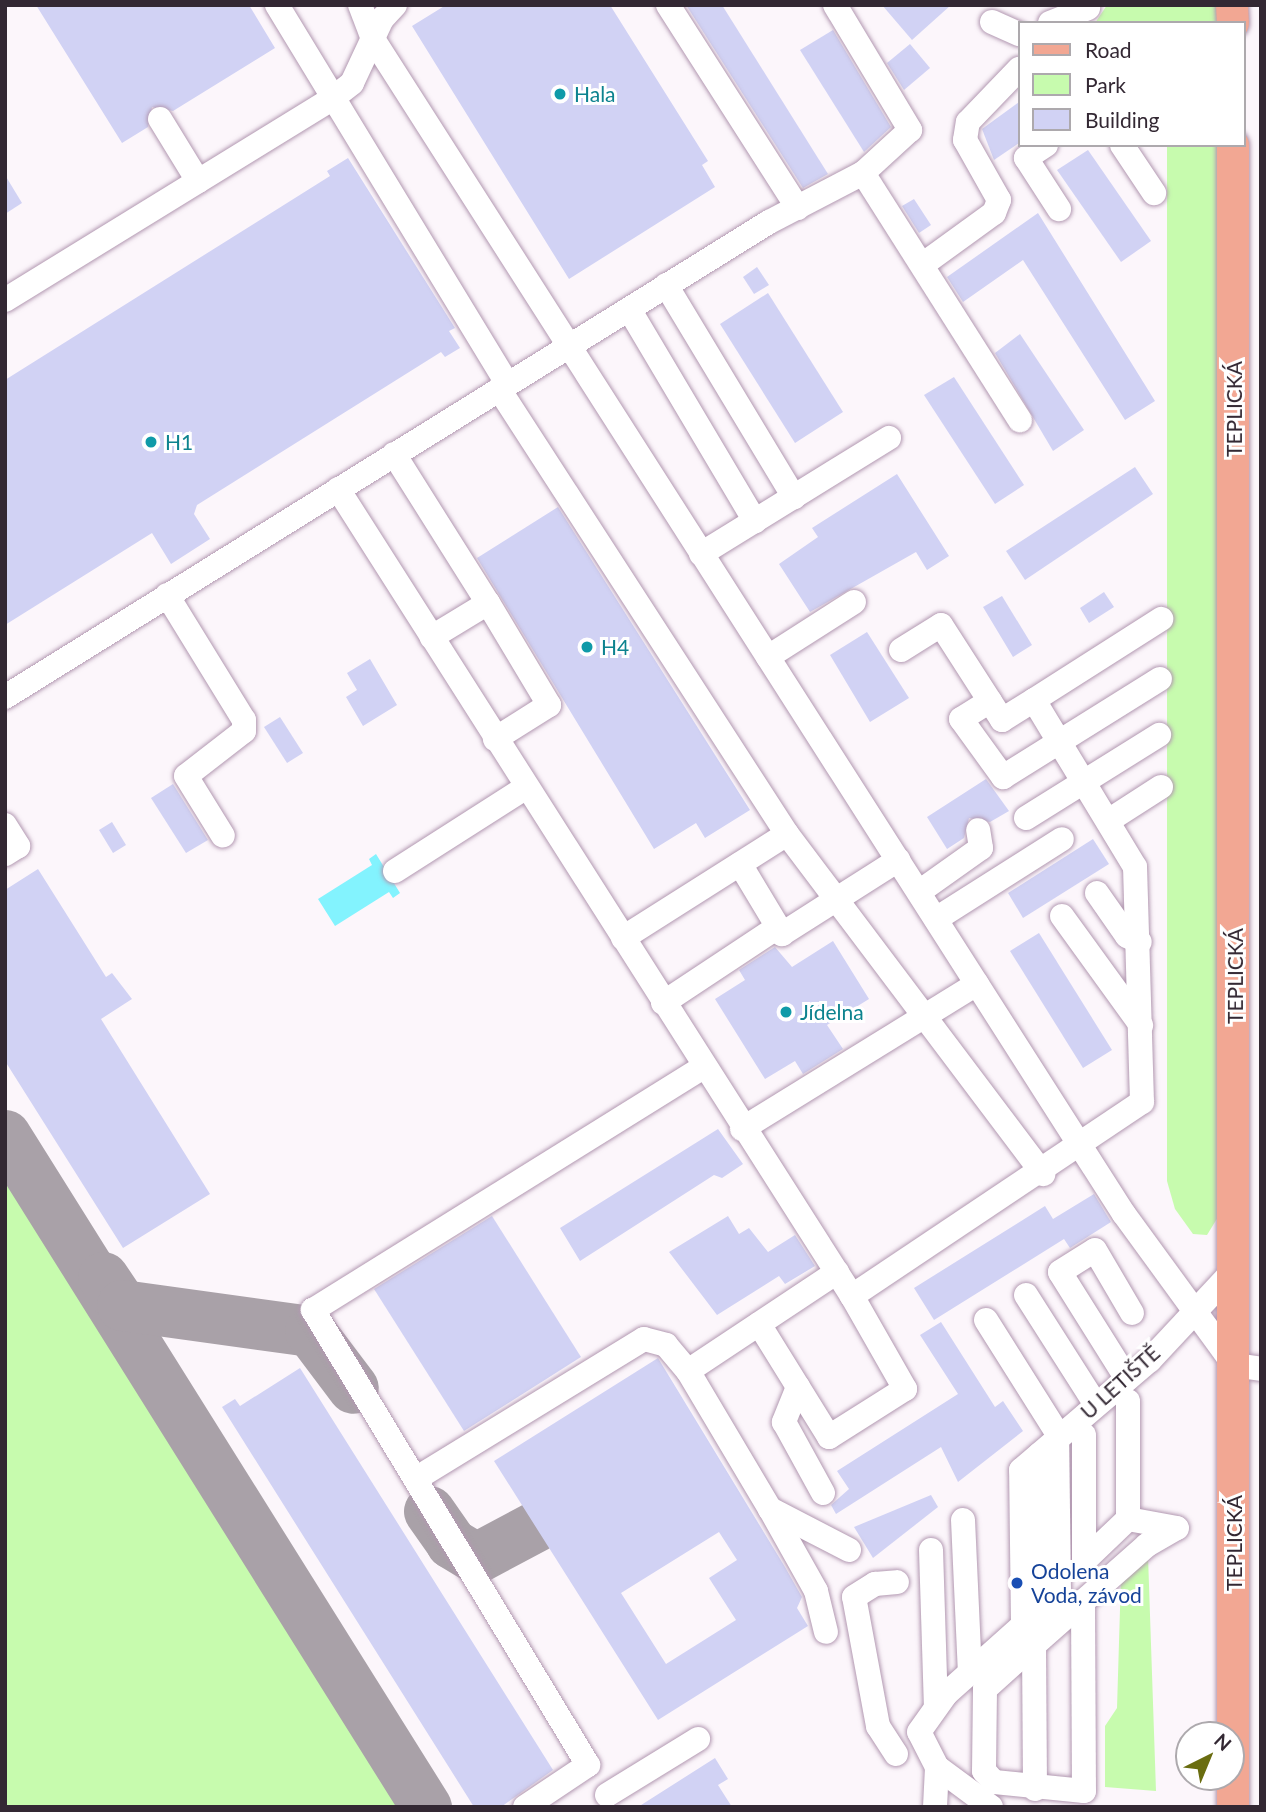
<!DOCTYPE html>
<html>
<head>
<meta charset="utf-8">
<style>
	body { margin:0 }
	#map { position:relative; width:1266px; height:1812px; overflow:hidden; background:#fcf6fb; font-family:Lato,sans-serif }
	div>[style] { position:absolute }
	[style*='--x'] { left:calc(var(--x)*1px); top:calc(var(--y)*1px); width:calc(var(--w)*1px); rotate:calc(var(--a)*1deg) }
	.green>* { inset:0; background:#c7fbae }
	.water>* { inset:0; background:#83f3fe }
	.taxiway>* { height:51px; margin:-25.5px; padding:0 25.5px; transform-origin:25.5px; border-radius:25.5px; background:#a9a1a8 }
	.building>* { inset:0; background:#d1d2f4 }
	.roads { filter:drop-shadow(0 0 2px #b298b1) drop-shadow(0 0 2px #b298b1) }
	.minor>* { height:24px; margin:-12px; padding:0 12px; transform-origin:12px; border-radius:12px; background:#fff }
	.major>* { height:32px; margin:-16px; padding:0 16px; transform-origin:16px; border-radius:16px; background:#f2a793 }
	.dots>* { width:19px; height:19px; translate:-50% -50%; box-sizing:border-box; border:4px solid #fff; border-radius:50% }
	span { translate:-50% -50%; white-space:nowrap; text-align:center; line-height:1.15; -webkit-text-stroke:6px #fff; paint-order:stroke }
	.culture-label { font-size:21px; color:#0d838f }
	.left { translate:0 -50%; text-align:left }
	.street-label { font-size:21px; color:#332833 }
	.transit-label { font-size:21px; color:#164399 }
	.frame { position:absolute; inset:0; border:7px solid #332833; pointer-events:none }
	.legend { position:absolute; left:1018px; top:21px; width:228px; height:126px; box-sizing:border-box; background:#fff; border:2px solid #ada9ad; margin:0; padding:9px 12px; list-style:none; font-size:21px; color:#332833 }
	.legend li { display:flex; align-items:center; gap:14px; height:35px }
	.legend b { width:35px; border:2px solid #ada9ad }
	.north { position:absolute; left:1175px; top:1721px; width:70px; height:70px; box-sizing:border-box; background:#fff; border:2px solid #ada9ad; border-radius:50%; rotate:43deg; font-size:19px; font-weight:700; line-height:28px; text-align:center; color:#332833 }
	.north::after { content:''; display:block; margin:auto; width:24px; height:32px; background:#6a6d10; clip-path:polygon(50% 0,100% 100%,50% 72%,0 100%) }
</style>
</head>
<body>
<div id="map">
	<div class="green">
		<div style="clip-path:polygon(1107px 5px,1221px 5px,1222px 23px,1095px 23px)"></div>
		<div style="clip-path:polygon(1167px 145px,1222px 145px,1223px 1209px,1207px 1235px,1193px 1234px,1175px 1209px,1167px 1181px)"></div>
		<div style="clip-path:polygon(5px 1178px,399px 1807px,5px 1807px)"></div>
		<div style="clip-path:polygon(1148px 1556px,1156px 1791px,1105px 1787px,1105px 1726px,1117px 1708px,1121px 1576px)"></div>
	</div>
	<div class="water">
		<div style="clip-path:polygon(376px 854px,400px 893px,393px 898px,389px 892px,335px 926px,318px 899px,372px 865px,369px 859px)"></div>
	</div>
	<div class="taxiway">
		<div style="--x:5;--y:1135;--w:793;--a:57.93"></div>
		<div style="--x:103;--y:1277;--w:34;--a:56"></div>
		<div style="--x:122;--y:1305;--w:190;--a:7.9"></div>
		<div style="--x:310;--y:1331;--w:71;--a:53"></div>
		<div style="--x:429;--y:1511;--w:39;--a:55"></div>
		<div style="--x:451;--y:1543;--w:29;--a:31"></div>
		<div style="--x:476;--y:1558;--w:68;--a:-28.1"></div>
	</div>
	<div class="building">
		<div style="clip-path:polygon(36px 5px,249px 5px,275px 48px,173px 111px,152px 107px,148px 127px,122px 143px)"></div>
		<div style="clip-path:polygon(446px 5px,610px 5px,708px 161px,702px 165px,715px 187px,569px 279px,412px 26px)"></div>
		<div style="clip-path:polygon(686px 5px,722px 5px,828px 174px,803px 188px)"></div>
		<div style="clip-path:polygon(882px 5px,951px 5px,912px 40px)"></div>
		<div style="clip-path:polygon(833px 30px,891px 127px,864px 152px,800px 50px)"></div>
		<div style="clip-path:polygon(910px 44px,930px 68px,904px 90px,887px 63px)"></div>
		<div style="clip-path:polygon(1019px 102px,1019px 143px,994px 160px,982px 129px)"></div>
		<div style="clip-path:polygon(1088px 150px,1151px 241px,1121px 262px,1057px 170px)"></div>
		<div style="clip-path:polygon(348px 158px,455px 328px,449px 331px,460px 348px,445px 357px,441px 352px,197px 505px,194px 514px,210px 539px,171px 564px,152px 533px,5px 625px,5px 380px,330px 176px,327px 171px)"></div>
		<div style="clip-path:polygon(5px 175px,22px 203px,5px 214px)"></div>
		<div style="clip-path:polygon(914px 199px,931px 225px,919px 233px,902px 206px)"></div>
		<div style="clip-path:polygon(1038px 213px,1155px 401px,1125px 420px,1023px 260px,963px 302px,947px 277px)"></div>
		<div style="clip-path:polygon(757px 267px,769px 285px,754px 294px,743px 277px)"></div>
		<div style="clip-path:polygon(768px 293px,843px 412px,795px 443px,720px 324px)"></div>
		<div style="clip-path:polygon(1020px 334px,1084px 430px,1053px 451px,995px 353px)"></div>
		<div style="clip-path:polygon(954px 377px,1024px 485px,995px 504px,924px 395px)"></div>
		<div style="clip-path:polygon(1135px 467px,1153px 494px,1025px 580px,1006px 551px)"></div>
		<div style="clip-path:polygon(897px 474px,949px 556px,927px 570px,916px 552px,810px 612px,779px 564px,818px 537px,812px 528px)"></div>
		<div style="clip-path:polygon(558px 507px,750px 810px,705px 838px,696px 823px,654px 849px,477px 558px)"></div>
		<div style="clip-path:polygon(1104px 592px,1114px 607px,1089px 623px,1080px 608px)"></div>
		<div style="clip-path:polygon(1002px 596px,1032px 645px,1013px 657px,983px 607px)"></div>
		<div style="clip-path:polygon(867px 632px,909px 698px,870px 722px,830px 655px)"></div>
		<div style="clip-path:polygon(370px 659px,397px 705px,363px 726px,346px 697px,357px 690px,347px 673px)"></div>
		<div style="clip-path:polygon(280px 717px,303px 753px,287px 763px,264px 727px)"></div>
		<div style="clip-path:polygon(986px 779px,1009px 811px,990px 822px,969px 818px,964px 838px,947px 849px,927px 817px)"></div>
		<div style="clip-path:polygon(173px 784px,208px 840px,186px 853px,151px 798px)"></div>
		<div style="clip-path:polygon(112px 822px,126px 845px,113px 853px,99px 830px)"></div>
		<div style="clip-path:polygon(1093px 839px,1109px 864px,1023px 918px,1008px 893px)"></div>
		<div style="clip-path:polygon(38px 869px,106px 977px,112px 973px,132px 999px,101px 1019px,210px 1194px,123px 1248px,5px 1061px,5px 890px)"></div>
		<div style="clip-path:polygon(1039px 933px,1112px 1050px,1083px 1068px,1010px 951px)"></div>
		<div style="clip-path:polygon(833px 941px,869px 999px,827px 1025px,843px 1049px,803px 1074px,795px 1061px,765px 1079px,715px 999px,745px 980px,739px 970px,775px 947px,792px 967px)"></div>
		<div style="clip-path:polygon(718px 1129px,743px 1164px,722px 1178px,714px 1175px,580px 1261px,560px 1228px)"></div>
		<div style="clip-path:polygon(1094px 1194px,1111px 1222px,1070px 1248px,1064px 1239px,934px 1320px,914px 1288px,1045px 1206px,1053px 1219px)"></div>
		<div style="clip-path:polygon(492px 1216px,581px 1357px,464px 1431px,374px 1289px)"></div>
		<div style="clip-path:polygon(728px 1216px,739px 1234px,749px 1228px,768px 1252px,795px 1235px,815px 1266px,785px 1284px,779px 1276px,717px 1315px,669px 1252px)"></div>
		<div style="clip-path:polygon(941px 1322px,995px 1407px,1003px 1401px,1023px 1431px,958px 1482px,941px 1447px,836px 1514px,831px 1505px,849px 1489px,837px 1471px,958px 1394px,920px 1335px)"></div>
		<div style="clip-path:polygon(evenodd,658px 1358px,785px 1567px,802px 1597px,797px 1608px,808px 1626px,658px 1720px,494px 1461px,658px 1358px,719px 1532px,737px 1560px,709px 1578px,736px 1620px,666px 1664px,621px 1593px,719px 1532px)"></div>
		<div style="clip-path:polygon(300px 1368px,553px 1770px,501px 1807px,474px 1807px,222px 1407px,235px 1399px,240px 1406px)"></div>
		<div style="clip-path:polygon(931px 1495px,938px 1507px,873px 1558px,854px 1527px)"></div>
		<div style="clip-path:polygon(715px 1758px,728px 1779px,718px 1785px,732px 1807px,638px 1807px)"></div>
	</div>
	<div class="roads">
		<div class="minor">
			<div style="--x:277;--y:5;--w:443;--a:58.7"></div>
			<div style="--x:360;--y:5;--w:36;--a:69"></div>
			<div style="--x:373;--y:39;--w:1394;--a:57.42"></div>
			<div style="--x:1124;--y:1214;--w:187;--a:53.9"></div>
			<div style="--x:1234;--y:1365;--w:27;--a:8"></div>
			<div style="--x:668;--y:5;--w:241;--a:57.4"></div>
			<div style="--x:835;--y:5;--w:146;--a:59"></div>
			<div style="--x:910;--y:130;--w:64;--a:137.5"></div>
			<div style="--x:992;--y:22;--w:30;--a:24"></div>
			<div style="--x:1050;--y:23;--w:41;--a:-21.5"></div>
			<div style="--x:160;--y:119;--w:73;--a:58.5"></div>
			<div style="--x:1046;--y:145;--w:24;--a:147"></div>
			<div style="--x:1026;--y:158;--w:61;--a:57.1"></div>
			<div style="--x:1122;--y:145;--w:58;--a:56.3"></div>
			<div style="--x:929;--y:260;--w:80;--a:-35.9"></div>
			<div style="--x:994;--y:213;--w:14;--a:-69"></div>
			<div style="--x:999;--y:200;--w:69;--a:-119.5"></div>
			<div style="--x:965;--y:140;--w:18;--a:-81"></div>
			<div style="--x:968;--y:122;--w:74;--a:-46.1"></div>
			<div style="--x:666;--y:285;--w:248;--a:58.9"></div>
			<div style="--x:5;--y:300;--w:385;--a:-31.6"></div>
			<div style="--x:333;--y:98;--w:24;--a:-38"></div>
			<div style="--x:352;--y:83;--w:71;--a:-64.9"></div>
			<div style="--x:382;--y:19;--w:19;--a:-47"></div>
			<div style="--x:629;--y:309;--w:247;--a:59.3"></div>
			<div style="--x:499;--y:389;--w:530;--a:57.09"></div>
			<div style="--x:787;--y:834;--w:426;--a:53"></div>
			<div style="--x:394;--y:454;--w:176;--a:57.8"></div>
			<div style="--x:488;--y:603;--w:66;--a:148.7"></div>
			<div style="--x:338;--y:489;--w:957;--a:57.51"></div>
			<div style="--x:852;--y:1296;--w:349;--a:-33.8"></div>
			<div style="--x:1142;--y:1102;--w:235;--a:-91.7"></div>
			<div style="--x:1135;--y:867;--w:195;--a:-121.2"></div>
			<div style="--x:1034;--y:700;--w:151;--a:-32.5"></div>
			<div style="--x:701;--y:554;--w:221;--a:-31.7"></div>
			<div style="--x:167;--y:595;--w:147;--a:58.4"></div>
			<div style="--x:244;--y:720;--w:11;--a:90"></div>
			<div style="--x:244;--y:731;--w:73;--a:142.2"></div>
			<div style="--x:186;--y:776;--w:70;--a:58.3"></div>
			<div style="--x:488;--y:603;--w:119;--a:59.1"></div>
			<div style="--x:549;--y:705;--w:64;--a:147.8"></div>
			<div style="--x:901;--y:650;--w:47;--a:-32"></div>
			<div style="--x:941;--y:625;--w:113;--a:57.3"></div>
			<div style="--x:1002;--y:720;--w:38;--a:-32"></div>
			<div style="--x:768;--y:657;--w:102;--a:-32.6"></div>
			<div style="--x:5;--y:697;--w:900;--a:-31.87"></div>
			<div style="--x:769;--y:222;--w:106;--a:-27.5"></div>
			<div style="--x:863;--y:173;--w:293;--a:57.6"></div>
			<div style="--x:990;--y:701;--w:34;--a:148"></div>
			<div style="--x:961;--y:719;--w:72;--a:54.1"></div>
			<div style="--x:1003;--y:777;--w:185;--a:-32"></div>
			<div style="--x:1026;--y:818;--w:157;--a:-32"></div>
			<div style="--x:1108;--y:821;--w:63;--a:-32.7"></div>
			<div style="--x:5;--y:825;--w:25;--a:58"></div>
			<div style="--x:18;--y:846;--w:15;--a:148"></div>
			<div style="--x:740;--y:864;--w:82;--a:59"></div>
			<div style="--x:782;--y:934;--w:138;--a:-32.5"></div>
			<div style="--x:395;--y:871;--w:154;--a:-32.6"></div>
			<div style="--x:919;--y:892;--w:76;--a:-35.4"></div>
			<div style="--x:981;--y:848;--w:18;--a:-99"></div>
			<div style="--x:1097;--y:893;--w:52;--a:55.1"></div>
			<div style="--x:1127;--y:936;--w:14;--a:25"></div>
			<div style="--x:1062;--y:916;--w:135;--a:54.1"></div>
			<div style="--x:936;--y:919;--w:149;--a:-32.4"></div>
			<div style="--x:623;--y:938;--w:194;--a:-32.4"></div>
			<div style="--x:663;--y:1003;--w:138;--a:-33.5"></div>
			<div style="--x:742;--y:1129;--w:276;--a:-31.7"></div>
			<div style="--x:1026;--y:1295;--w:130;--a:57.5"></div>
			<div style="--x:986;--y:1320;--w:137;--a:57.8"></div>
			<div style="--x:759;--y:1324;--w:133;--a:58.2"></div>
			<div style="--x:829;--y:1437;--w:90;--a:-32.3"></div>
			<div style="--x:905;--y:1389;--w:107;--a:-119.7"></div>
			<div style="--x:688;--y:1371;--w:179;--a:-33.6"></div>
			<div style="--x:1127;--y:1379;--w:126;--a:-122.1"></div>
			<div style="--x:1060;--y:1272;--w:41;--a:-32.2"></div>
			<div style="--x:1095;--y:1250;--w:73;--a:59.6"></div>
			<div style="--x:798;--y:1387;--w:38;--a:112"></div>
			<div style="--x:784;--y:1422;--w:81;--a:61.2"></div>
			<div style="--x:1084;--y:1435;--w:126;--a:90"></div>
			<div style="--x:1084;--y:1561;--w:61;--a:-43.7"></div>
			<div style="--x:1040;--y:1454;--w:154;--a:89.3"></div>
			<div style="--x:417;--y:1478;--w:266;--a:-31.5"></div>
			<div style="--x:644;--y:1339;--w:23;--a:15"></div>
			<div style="--x:666;--y:1345;--w:34;--a:50"></div>
			<div style="--x:688;--y:1371;--w:161;--a:59.3"></div>
			<div style="--x:770;--y:1509;--w:89;--a:27.4"></div>
			<div style="--x:770;--y:1509;--w:94;--a:60.7"></div>
			<div style="--x:816;--y:1591;--w:42;--a:76.3"></div>
			<div style="--x:963;--y:1520;--w:153;--a:87.4"></div>
			<div style="--x:931;--y:1550;--w:157;--a:88.2"></div>
			<div style="--x:1083;--y:1601;--w:190;--a:89.7"></div>
			<div style="--x:1084;--y:1791;--w:90;--a:-174.3"></div>
			<div style="--x:994;--y:1782;--w:15;--a:-132"></div>
			<div style="--x:984;--y:1771;--w:82;--a:-89.3"></div>
			<div style="--x:985;--y:1689;--w:66;--a:-41.9"></div>
			<div style="--x:1034;--y:1645;--w:151;--a:-41.5"></div>
			<div style="--x:1147;--y:1545;--w:34;--a:-30"></div>
			<div style="--x:1177;--y:1528;--w:50;--a:-169.6"></div>
			<div style="--x:1128;--y:1519;--w:118;--a:-90"></div>
			<div style="--x:1023;--y:1625;--w:155;--a:-90.7"></div>
			<div style="--x:1021;--y:1470;--w:170;--a:-40.5"></div>
			<div style="--x:1150;--y:1360;--w:123;--a:-47"></div>
			<div style="--x:1034;--y:1645;--w:144;--a:89.6"></div>
			<div style="--x:896;--y:1754;--w:33;--a:-123"></div>
			<div style="--x:878;--y:1726;--w:131;--a:-100.5"></div>
			<div style="--x:854;--y:1597;--w:25;--a:-32"></div>
			<div style="--x:875;--y:1584;--w:22;--a:-5"></div>
			<div style="--x:607;--y:1795;--w:107;--a:-31.6"></div>
			<div style="--x:525;--y:1807;--w:76;--a:-33.7"></div>
			<div style="--x:588;--y:1765;--w:532;--a:-121.15"></div>
			<div style="--x:313;--y:1310;--w:460;--a:-31.9"></div>
			<div style="--x:935;--y:1807;--w:40;--a:-87.1"></div>
			<div style="--x:991;--y:1807;--w:67;--a:-143.5"></div>
			<div style="--x:937;--y:1767;--w:39;--a:-117"></div>
			<div style="--x:919;--y:1732;--w:47;--a:-54.6"></div>
			<div style="--x:946;--y:1694;--w:152;--a:-41.8"></div>
			<div style="--x:1059;--y:1593;--w:155;--a:-90.7"></div>
		</div>
		<div class="major">
			<div style="--x:1232;--y:5;--w:18;--a:87"></div>
			<div style="--x:1233;--y:145;--w:1662;--a:90"></div>
		</div>
	</div>
	<div class="dots">
		<div style="left:560px;top:94px;background:#0f9aa8"></div>
		<div style="left:151px;top:442px;background:#0f9aa8"></div>
		<div style="left:587px;top:647px;background:#0f9aa8"></div>
		<div style="left:786px;top:1012px;background:#0f9aa8"></div>
		<div style="left:1017px;top:1583px;background:#1a4fb4"></div>
	</div>
	<div class="culture-label">
		<span class="left" style="left:574px;top:94px">Hala</span>
		<span class="left" style="left:165px;top:442px">H1</span>
		<span class="left" style="left:601px;top:647px">H4</span>
		<span class="left" style="left:800px;top:1012px">Jídelna</span>
	</div>
	<div class="street-label">
		<span style="left:1234px;top:409px;rotate:-90deg">TEPLICKÁ</span>
		<span style="left:1235px;top:976px;rotate:-90deg">TEPLICKÁ</span>
		<span style="left:1120px;top:1382px;rotate:-42deg">U LETIŠTĚ</span>
		<span style="left:1234px;top:1543px;rotate:-90deg">TEPLICKÁ</span>
	</div>
	<div class="transit-label">
		<span class="left" style="left:1031px;top:1583px">Odolena<br>Voda, závod</span>
	</div>
	<div class="frame"></div>
	<ul class="legend">
	<li><b style="height:9px;background:#f2a793"></b>Road</li>
	<li><b style="height:19px;background:#c7fbae"></b>Park</li>
	<li><b style="height:19px;background:#d1d2f4"></b>Building</li>
	</ul>
	<div class="north">N</div>
</div>
</body>
</html>
